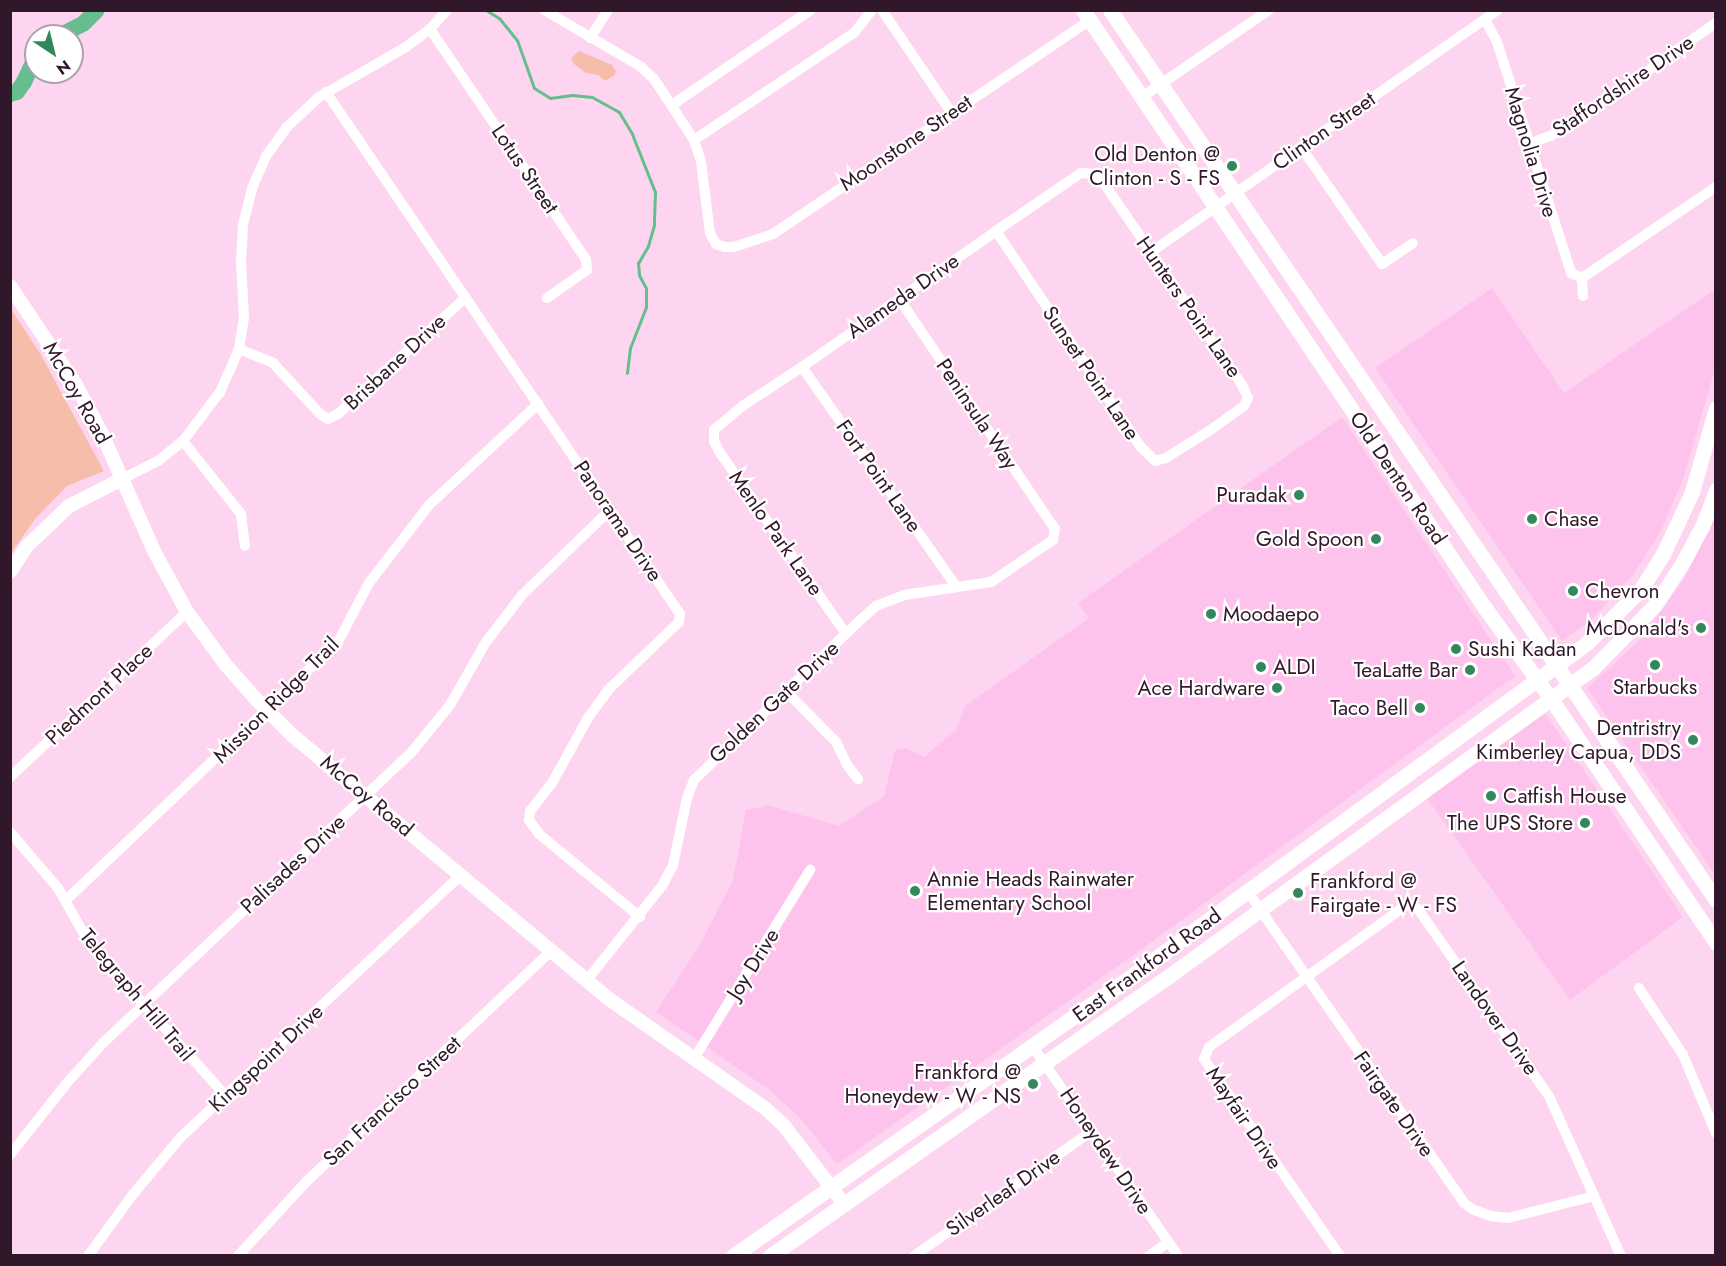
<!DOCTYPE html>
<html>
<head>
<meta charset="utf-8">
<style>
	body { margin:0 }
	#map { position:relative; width:1726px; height:1266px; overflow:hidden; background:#fed5f1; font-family:Jost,sans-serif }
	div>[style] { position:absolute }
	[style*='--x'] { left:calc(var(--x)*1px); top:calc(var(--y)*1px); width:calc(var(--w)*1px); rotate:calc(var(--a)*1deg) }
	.built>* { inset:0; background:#fec3ed }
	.green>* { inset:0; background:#f7bdab }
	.stream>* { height:3px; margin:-1.5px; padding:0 1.5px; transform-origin:1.5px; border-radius:1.5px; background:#65be8d }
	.river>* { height:16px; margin:-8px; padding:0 8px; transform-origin:8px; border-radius:8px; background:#65be8d }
	.minor>* { height:10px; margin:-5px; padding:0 5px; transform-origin:5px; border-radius:5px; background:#fff }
	.tertiary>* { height:14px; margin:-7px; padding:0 7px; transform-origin:7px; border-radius:7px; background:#fff }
	.secondary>* { height:15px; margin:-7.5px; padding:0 7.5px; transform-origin:7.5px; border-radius:7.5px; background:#fff }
	.dots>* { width:16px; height:16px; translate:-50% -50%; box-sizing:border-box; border:3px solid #fff; border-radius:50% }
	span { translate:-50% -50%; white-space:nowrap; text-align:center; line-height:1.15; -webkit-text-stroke:4.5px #fff; paint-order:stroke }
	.street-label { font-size:21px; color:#30182a }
	.poi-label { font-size:21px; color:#30182a }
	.right { translate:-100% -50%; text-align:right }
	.left { translate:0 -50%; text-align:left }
	.frame { position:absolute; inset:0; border:12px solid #30182a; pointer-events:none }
	.north { position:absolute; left:24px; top:24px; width:60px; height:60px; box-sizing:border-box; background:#fff; border:2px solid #aca3aa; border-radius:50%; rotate:145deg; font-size:16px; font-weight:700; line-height:24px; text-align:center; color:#30182a }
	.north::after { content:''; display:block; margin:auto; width:21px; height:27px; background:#32885c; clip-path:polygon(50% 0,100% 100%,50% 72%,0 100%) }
</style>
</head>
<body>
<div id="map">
	<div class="built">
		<div style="clip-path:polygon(1492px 288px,1564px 393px,1715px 289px,1715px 369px,1683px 479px,1661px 531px,1633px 575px,1590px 621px,1562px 641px,1375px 368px)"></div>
		<div style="clip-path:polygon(1342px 417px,1515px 676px,1142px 949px,837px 1164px,799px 1117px,768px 1089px,656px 1012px,701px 943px,733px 880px,746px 810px,768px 805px,839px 826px,884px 796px,895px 750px,905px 748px,924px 757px,956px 730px,965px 706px,1089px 618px,1078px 603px)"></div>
		<div style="clip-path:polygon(1715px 514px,1715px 875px,1587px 688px,1643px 637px,1685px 577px)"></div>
		<div style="clip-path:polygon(1545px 713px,1683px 917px,1570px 1000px,1427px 798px)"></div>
	</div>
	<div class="green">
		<div style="clip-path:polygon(579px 51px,612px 65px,616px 71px,615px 75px,605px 81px,598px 75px,586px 73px,574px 64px,571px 58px)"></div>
		<div style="clip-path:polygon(11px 309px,41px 355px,104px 471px,67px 486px,35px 519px,11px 553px)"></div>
	</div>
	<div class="stream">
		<div style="--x:486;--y:10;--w:15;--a:32"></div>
		<div style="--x:499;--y:18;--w:28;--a:51"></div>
		<div style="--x:517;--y:40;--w:51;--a:70.5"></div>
		<div style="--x:534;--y:88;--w:19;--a:32"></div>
		<div style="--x:550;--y:98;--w:22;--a:-8"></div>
		<div style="--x:572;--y:95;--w:20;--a:6"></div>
		<div style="--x:592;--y:97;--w:31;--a:29"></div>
		<div style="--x:619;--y:112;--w:26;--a:59"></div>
		<div style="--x:632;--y:134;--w:62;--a:68.4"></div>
		<div style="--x:655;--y:192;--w:33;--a:92"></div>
		<div style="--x:654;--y:225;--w:22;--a:106"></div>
		<div style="--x:648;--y:246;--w:20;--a:120"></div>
		<div style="--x:638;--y:263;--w:12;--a:85"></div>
		<div style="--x:639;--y:275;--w:15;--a:62"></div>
		<div style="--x:646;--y:288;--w:19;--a:90"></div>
		<div style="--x:646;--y:307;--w:44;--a:111.3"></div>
		<div style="--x:630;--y:348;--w:25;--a:97"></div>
	</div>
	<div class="river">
		<div style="--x:59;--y:36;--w:28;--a:-27"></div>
		<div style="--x:84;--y:23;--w:18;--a:-45"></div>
		<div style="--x:10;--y:94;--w:7;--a:-16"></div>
		<div style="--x:17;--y:92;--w:12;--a:-55"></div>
		<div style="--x:24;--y:82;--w:29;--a:-65"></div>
	</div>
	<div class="minor">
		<div style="--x:544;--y:10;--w:111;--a:30.3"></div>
		<div style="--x:640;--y:66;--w:19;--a:43"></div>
		<div style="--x:654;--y:79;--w:73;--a:56.7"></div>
		<div style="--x:694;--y:140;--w:22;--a:72"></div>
		<div style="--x:701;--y:161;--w:73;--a:82.9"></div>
		<div style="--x:710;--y:233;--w:13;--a:61"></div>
		<div style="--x:716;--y:244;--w:9;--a:18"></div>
		<div style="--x:725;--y:247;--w:9;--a:0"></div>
		<div style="--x:734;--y:247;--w:41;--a:-18.4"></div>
		<div style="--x:773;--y:234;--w:382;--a:-34"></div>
		<div style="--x:882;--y:10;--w:123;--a:55.9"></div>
		<div style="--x:1485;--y:20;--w:25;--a:61"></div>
		<div style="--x:1497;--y:42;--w:243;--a:72.2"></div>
		<div style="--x:1571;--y:273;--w:12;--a:24"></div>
		<div style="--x:1582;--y:278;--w:162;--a:-34.2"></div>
		<div style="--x:430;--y:29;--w:278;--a:55.9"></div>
		<div style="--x:586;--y:259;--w:11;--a:85"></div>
		<div style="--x:587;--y:270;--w:49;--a:145"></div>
		<div style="--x:590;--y:38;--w:33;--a:-57"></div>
		<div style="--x:326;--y:92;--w:631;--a:55.86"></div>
		<div style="--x:680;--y:614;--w:8;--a:97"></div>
		<div style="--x:679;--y:622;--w:97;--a:136.3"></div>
		<div style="--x:609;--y:689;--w:36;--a:126"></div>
		<div style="--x:588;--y:718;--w:74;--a:119"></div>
		<div style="--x:552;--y:783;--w:36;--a:128"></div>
		<div style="--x:530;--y:811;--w:9;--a:96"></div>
		<div style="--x:529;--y:820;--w:17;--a:54"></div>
		<div style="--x:539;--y:834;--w:131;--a:39.4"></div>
		<div style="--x:1142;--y:97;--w:154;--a:-34.4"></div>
		<div style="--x:672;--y:105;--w:168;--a:-34.4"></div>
		<div style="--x:694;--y:140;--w:192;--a:-33.8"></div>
		<div style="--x:854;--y:33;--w:29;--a:-52"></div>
		<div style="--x:1529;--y:144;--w:25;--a:-21"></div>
		<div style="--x:1552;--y:135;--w:38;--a:-32"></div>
		<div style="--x:1584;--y:115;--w:161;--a:-34.9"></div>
		<div style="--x:1301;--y:147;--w:142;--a:55.3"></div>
		<div style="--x:1382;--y:264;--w:37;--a:-34"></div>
		<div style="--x:1151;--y:252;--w:423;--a:-34.9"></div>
		<div style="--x:1582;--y:278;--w:18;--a:87"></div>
		<div style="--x:239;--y:349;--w:37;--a:22"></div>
		<div style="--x:273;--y:363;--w:69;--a:47.3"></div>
		<div style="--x:320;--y:414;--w:9;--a:32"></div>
		<div style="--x:328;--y:419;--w:11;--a:-27"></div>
		<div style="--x:338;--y:414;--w:173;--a:-42.4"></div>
		<div style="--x:802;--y:367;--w:268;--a:54.9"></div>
		<div style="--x:183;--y:441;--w:93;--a:51.5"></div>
		<div style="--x:241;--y:514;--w:32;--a:83"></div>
		<div style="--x:122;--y:479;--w:40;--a:-26.6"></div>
		<div style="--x:158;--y:461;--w:32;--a:-39"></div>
		<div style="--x:183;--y:441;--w:61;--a:-52.9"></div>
		<div style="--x:220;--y:392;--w:24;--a:-66"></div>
		<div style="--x:230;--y:370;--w:23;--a:-67"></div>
		<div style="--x:239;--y:349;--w:31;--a:-81"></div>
		<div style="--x:244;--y:318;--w:55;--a:-93.1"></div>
		<div style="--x:241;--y:263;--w:38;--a:-87"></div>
		<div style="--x:243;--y:225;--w:38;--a:-76"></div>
		<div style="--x:252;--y:188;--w:35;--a:-66"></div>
		<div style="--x:266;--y:156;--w:34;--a:-54"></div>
		<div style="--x:286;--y:128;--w:45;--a:-43.2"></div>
		<div style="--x:319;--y:97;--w:100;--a:-29.9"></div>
		<div style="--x:406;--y:47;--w:30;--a:-37"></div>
		<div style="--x:430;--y:29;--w:25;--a:-48"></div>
		<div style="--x:846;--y:634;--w:223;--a:-124.8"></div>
		<div style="--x:719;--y:451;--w:11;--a:-117"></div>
		<div style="--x:714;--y:441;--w:11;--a:-90"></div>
		<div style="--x:714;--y:430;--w:35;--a:-40"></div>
		<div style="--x:741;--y:407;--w:73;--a:-33.3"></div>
		<div style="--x:802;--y:367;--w:237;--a:-35"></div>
		<div style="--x:996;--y:231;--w:103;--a:-34.3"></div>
		<div style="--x:1081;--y:173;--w:15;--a:4"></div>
		<div style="--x:1096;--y:174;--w:11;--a:49"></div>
		<div style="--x:1103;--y:182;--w:246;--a:55.6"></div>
		<div style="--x:1242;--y:385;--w:14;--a:65"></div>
		<div style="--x:1248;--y:398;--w:9;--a:117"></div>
		<div style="--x:1244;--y:406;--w:43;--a:144.5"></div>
		<div style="--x:1209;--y:431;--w:51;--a:147.9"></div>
		<div style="--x:1166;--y:458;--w:11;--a:165"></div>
		<div style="--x:1155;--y:461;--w:21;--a:-135"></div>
		<div style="--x:1140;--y:446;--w:259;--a:-123.8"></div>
		<div style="--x:786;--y:691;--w:71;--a:45.6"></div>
		<div style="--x:836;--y:742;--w:25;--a:64"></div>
		<div style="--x:847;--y:765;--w:18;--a:52"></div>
		<div style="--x:10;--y:777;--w:242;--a:-43"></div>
		<div style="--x:10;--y:832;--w:74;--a:49.4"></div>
		<div style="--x:58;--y:888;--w:63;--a:60.6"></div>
		<div style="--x:89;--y:943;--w:205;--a:48.2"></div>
		<div style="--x:1248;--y:892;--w:379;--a:55.2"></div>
		<div style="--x:1464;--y:1203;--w:10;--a:37"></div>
		<div style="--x:1472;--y:1209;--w:20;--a:20"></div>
		<div style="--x:1491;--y:1216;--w:17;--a:7"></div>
		<div style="--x:1508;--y:1218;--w:89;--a:-14.3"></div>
		<div style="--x:66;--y:900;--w:375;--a:-43.5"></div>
		<div style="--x:338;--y:642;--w:67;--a:-62.3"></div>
		<div style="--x:369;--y:583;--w:98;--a:-52.4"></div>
		<div style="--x:429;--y:505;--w:149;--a:-42.8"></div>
		<div style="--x:587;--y:980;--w:120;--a:-51.4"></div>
		<div style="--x:662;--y:886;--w:24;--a:-62"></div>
		<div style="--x:673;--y:865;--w:68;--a:-78.2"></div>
		<div style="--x:687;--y:798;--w:19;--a:-69"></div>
		<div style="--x:694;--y:780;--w:228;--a:-43.9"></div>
		<div style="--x:858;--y:622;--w:24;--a:-42"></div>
		<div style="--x:876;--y:606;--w:30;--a:-21"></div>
		<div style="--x:904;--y:595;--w:88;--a:-8.5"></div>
		<div style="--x:991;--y:582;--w:75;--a:-34.1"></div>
		<div style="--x:1053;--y:540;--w:11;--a:-80"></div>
		<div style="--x:1055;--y:529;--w:278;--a:-124.1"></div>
		<div style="--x:1639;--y:988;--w:80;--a:56.7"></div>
		<div style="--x:1683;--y:1055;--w:85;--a:67.1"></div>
		<div style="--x:1033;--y:1047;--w:254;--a:55.2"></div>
		<div style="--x:695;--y:1057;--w:220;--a:-58.4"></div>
		<div style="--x:10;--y:1155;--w:90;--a:-51.7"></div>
		<div style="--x:66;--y:1084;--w:57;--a:-47.9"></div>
		<div style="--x:104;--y:1042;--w:422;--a:-43.3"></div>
		<div style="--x:411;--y:753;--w:62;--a:-50.9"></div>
		<div style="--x:450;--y:705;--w:73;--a:-60.3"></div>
		<div style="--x:486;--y:642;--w:59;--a:-52.5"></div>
		<div style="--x:522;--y:595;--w:122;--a:-44"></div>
		<div style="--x:88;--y:1256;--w:78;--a:-53.9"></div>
		<div style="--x:134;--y:1193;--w:73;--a:-50"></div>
		<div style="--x:181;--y:1137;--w:383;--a:-43.1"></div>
		<div style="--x:238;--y:1256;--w:102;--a:-47.4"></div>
		<div style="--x:307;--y:1181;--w:335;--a:-43.3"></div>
		<div style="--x:914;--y:1256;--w:218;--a:-35.1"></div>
		<div style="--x:1149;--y:1256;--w:24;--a:-36"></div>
		<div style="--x:1340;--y:1256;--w:239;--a:-124.6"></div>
		<div style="--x:1204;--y:1059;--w:13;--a:-67"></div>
		<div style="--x:1209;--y:1047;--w:245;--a:-35.7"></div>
		<div style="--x:1408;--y:904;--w:11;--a:27"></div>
		<div style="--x:1418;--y:909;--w:228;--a:55"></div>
		<div style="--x:1549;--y:1096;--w:175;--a:65.8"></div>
	</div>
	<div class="tertiary">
		<div style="--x:10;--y:286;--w:119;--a:56.3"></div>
		<div style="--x:76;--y:385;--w:55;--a:62"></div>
		<div style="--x:102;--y:434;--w:130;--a:66"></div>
		<div style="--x:155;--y:553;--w:67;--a:61.5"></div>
		<div style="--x:187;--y:612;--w:66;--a:53.7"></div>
		<div style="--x:226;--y:665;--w:44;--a:48.7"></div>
		<div style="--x:255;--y:698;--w:52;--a:45"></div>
		<div style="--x:292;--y:735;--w:413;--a:39.8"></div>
		<div style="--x:609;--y:999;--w:192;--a:35"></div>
		<div style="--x:766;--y:1109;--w:26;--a:43"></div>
		<div style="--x:785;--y:1127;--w:97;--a:52.5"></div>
		<div style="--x:10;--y:572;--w:30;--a:-57"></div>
		<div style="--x:26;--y:547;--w:59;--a:-43.6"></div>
		<div style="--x:69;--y:506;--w:59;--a:-27"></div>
	</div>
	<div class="secondary">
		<div style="--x:1083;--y:10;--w:721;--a:56.09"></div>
		<div style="--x:1485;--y:608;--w:112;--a:54"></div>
		<div style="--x:1551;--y:699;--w:295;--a:55.9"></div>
		<div style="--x:1110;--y:10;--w:1077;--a:55.75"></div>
		<div style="--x:733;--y:1256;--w:499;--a:-35.1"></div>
		<div style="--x:1141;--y:969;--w:552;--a:-36.16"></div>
		<div style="--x:1587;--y:643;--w:76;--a:-45"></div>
		<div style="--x:1641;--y:589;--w:41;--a:-57.8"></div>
		<div style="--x:1663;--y:554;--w:68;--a:-64.9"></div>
		<div style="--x:1692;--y:492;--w:87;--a:-74.1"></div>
		<div style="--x:770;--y:1256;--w:479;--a:-35.1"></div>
		<div style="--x:1162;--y:981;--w:533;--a:-35.99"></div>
		<div style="--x:1593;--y:668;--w:88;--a:-45.5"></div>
		<div style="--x:1655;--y:605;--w:51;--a:-56.9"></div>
		<div style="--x:1683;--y:562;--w:40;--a:-62"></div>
		<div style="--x:1702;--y:527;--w:40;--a:-69"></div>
	</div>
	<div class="dots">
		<div style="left:1232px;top:166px;background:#32885c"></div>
		<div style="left:1299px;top:495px;background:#32885c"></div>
		<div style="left:1532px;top:519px;background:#32885c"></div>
		<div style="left:1376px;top:539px;background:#32885c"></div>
		<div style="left:1573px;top:591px;background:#32885c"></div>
		<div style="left:1211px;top:614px;background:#32885c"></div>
		<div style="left:1701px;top:628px;background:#32885c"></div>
		<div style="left:1456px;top:649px;background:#32885c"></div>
		<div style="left:1655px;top:665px;background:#32885c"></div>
		<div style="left:1261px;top:667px;background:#32885c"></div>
		<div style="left:1470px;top:670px;background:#32885c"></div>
		<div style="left:1277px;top:688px;background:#32885c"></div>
		<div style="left:1420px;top:708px;background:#32885c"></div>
		<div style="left:1693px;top:740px;background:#32885c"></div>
		<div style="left:1491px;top:796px;background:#32885c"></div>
		<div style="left:1585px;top:823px;background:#32885c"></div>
		<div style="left:915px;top:891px;background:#32885c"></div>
		<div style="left:1298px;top:893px;background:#32885c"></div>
		<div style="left:1033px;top:1084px;background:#32885c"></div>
	</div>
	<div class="street-label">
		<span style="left:1623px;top:86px;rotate:-34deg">Staffordshire Drive</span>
		<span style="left:1324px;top:131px;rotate:-35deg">Clinton Street</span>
		<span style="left:906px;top:143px;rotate:-34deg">Moonstone Street</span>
		<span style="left:1531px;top:152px;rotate:73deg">Magnolia Drive</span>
		<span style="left:525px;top:169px;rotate:56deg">Lotus Street</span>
		<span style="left:903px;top:296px;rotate:-35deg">Alameda Drive</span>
		<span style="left:1189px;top:307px;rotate:55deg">Hunters Point Lane</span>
		<span style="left:395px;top:362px;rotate:-43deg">Brisbane Drive</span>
		<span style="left:1091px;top:373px;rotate:56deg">Sunset Point Lane</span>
		<span style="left:77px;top:393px;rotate:60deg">McCoy Road</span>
		<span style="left:977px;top:414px;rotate:56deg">Peninsula Way</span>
		<span style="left:879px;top:476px;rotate:55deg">Fort Point Lane</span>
		<span style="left:1398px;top:478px;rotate:56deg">Old Denton Road</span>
		<span style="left:618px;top:521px;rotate:56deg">Panorama Drive</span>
		<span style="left:776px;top:533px;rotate:55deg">Menlo Park Lane</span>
		<span style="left:99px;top:694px;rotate:-43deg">Piedmont Place</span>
		<span style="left:276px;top:700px;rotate:-45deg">Mission Ridge Trail</span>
		<span style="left:774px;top:702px;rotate:-43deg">Golden Gate Drive</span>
		<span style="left:367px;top:796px;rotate:40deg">McCoy Road</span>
		<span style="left:293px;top:864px;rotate:-43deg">Palisades Drive</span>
		<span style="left:753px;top:964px;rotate:-58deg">Joy Drive</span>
		<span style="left:1147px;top:965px;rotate:-36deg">East Frankford Road</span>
		<span style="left:137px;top:995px;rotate:50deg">Telegraph Hill Trail</span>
		<span style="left:1495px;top:1018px;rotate:55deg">Landover Drive</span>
		<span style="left:266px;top:1058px;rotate:-43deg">Kingspoint Drive</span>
		<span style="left:392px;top:1101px;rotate:-43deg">San Francisco Street</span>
		<span style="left:1394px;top:1104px;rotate:55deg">Fairgate Drive</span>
		<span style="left:1244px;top:1118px;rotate:56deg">Mayfair Drive</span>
		<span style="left:1106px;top:1151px;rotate:56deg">Honeydew Drive</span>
		<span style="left:1003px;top:1193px;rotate:-35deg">Silverleaf Drive</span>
	</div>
	<div class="poi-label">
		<span class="right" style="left:1220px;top:166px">Old Denton @<br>Clinton - S - FS</span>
		<span class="right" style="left:1287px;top:495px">Puradak</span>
		<span class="left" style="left:1544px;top:519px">Chase</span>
		<span class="right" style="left:1364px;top:539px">Gold Spoon</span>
		<span class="left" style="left:1585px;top:591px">Chevron</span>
		<span class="left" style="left:1223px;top:614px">Moodaepo</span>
		<span class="right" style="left:1689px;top:628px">McDonald's</span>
		<span class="left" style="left:1468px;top:649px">Sushi Kadan</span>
		<span class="left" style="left:1273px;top:667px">ALDI</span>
		<span class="right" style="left:1458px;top:670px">TeaLatte Bar</span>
		<span style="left:1655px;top:687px">Starbucks</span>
		<span class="right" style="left:1265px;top:688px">Ace Hardware</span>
		<span class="right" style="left:1408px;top:708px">Taco Bell</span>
		<span class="right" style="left:1681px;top:740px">Dentristry<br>Kimberley Capua, DDS</span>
		<span class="left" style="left:1503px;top:796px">Catfish House</span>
		<span class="right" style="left:1573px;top:823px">The UPS Store</span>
		<span class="left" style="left:927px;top:891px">Annie Heads Rainwater<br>Elementary School</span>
		<span class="left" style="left:1310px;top:893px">Frankford @<br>Fairgate - W - FS</span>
		<span class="right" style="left:1021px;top:1084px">Frankford @<br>Honeydew - W - NS</span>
	</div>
	<div class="frame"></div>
	<div class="north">N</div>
</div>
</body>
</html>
